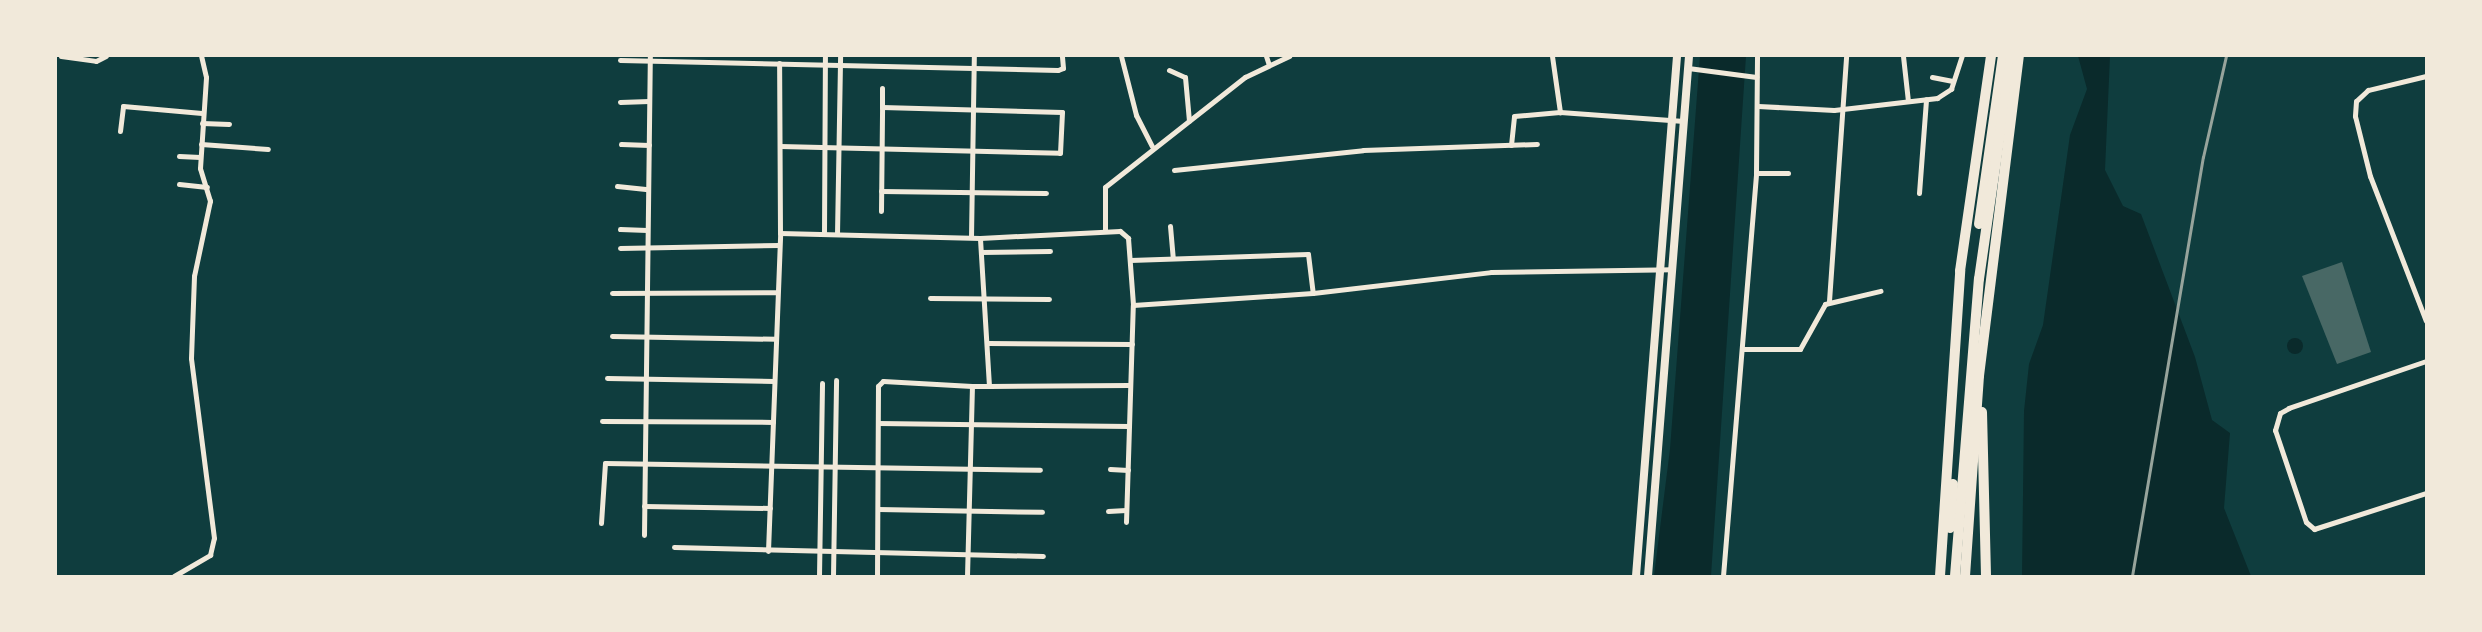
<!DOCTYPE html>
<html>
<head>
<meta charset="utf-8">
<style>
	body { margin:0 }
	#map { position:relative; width:2482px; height:632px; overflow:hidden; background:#0f3d3e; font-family:"Source Sans 3",sans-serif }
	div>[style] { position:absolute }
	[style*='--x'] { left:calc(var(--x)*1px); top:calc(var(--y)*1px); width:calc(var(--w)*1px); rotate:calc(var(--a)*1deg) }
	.water>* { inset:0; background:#0a2a2b }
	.round { border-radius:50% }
	.building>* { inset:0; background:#486865 }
	.minor>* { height:5px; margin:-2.5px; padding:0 2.5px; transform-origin:2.5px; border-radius:2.5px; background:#f1e9da }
	.secondary>* { height:8px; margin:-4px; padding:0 4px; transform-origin:4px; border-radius:4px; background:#f1e9da }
	.motorway>* { height:10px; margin:-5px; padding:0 5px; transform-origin:5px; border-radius:5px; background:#f1e9da }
	.rail>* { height:3px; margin:-1.5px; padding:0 1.5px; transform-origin:1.5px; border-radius:1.5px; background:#97a49c }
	span { translate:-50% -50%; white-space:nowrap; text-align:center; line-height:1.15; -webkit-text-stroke:6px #f1e9da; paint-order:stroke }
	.frame { position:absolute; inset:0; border:57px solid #f1e9da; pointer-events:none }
</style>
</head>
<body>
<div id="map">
	<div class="water">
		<div style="clip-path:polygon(1700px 56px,1746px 56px,1711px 576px,1654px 576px,1670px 449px)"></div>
		<div style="clip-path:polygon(2078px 56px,2110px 56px,2105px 170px,2123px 206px,2141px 214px,2195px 357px,2212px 420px,2230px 433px,2224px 508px,2251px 576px,2022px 576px,2024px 411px,2029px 364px,2043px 325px,2070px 135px,2087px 89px)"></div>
		<div class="round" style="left:2287px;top:338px;width:16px;height:16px"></div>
	</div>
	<div class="building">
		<div style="clip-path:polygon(2342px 262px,2371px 352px,2337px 364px,2302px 276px)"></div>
	</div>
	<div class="minor">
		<div style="--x:61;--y:56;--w:35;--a:8"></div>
		<div style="--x:96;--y:61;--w:11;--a:-27"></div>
		<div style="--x:1121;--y:56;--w:61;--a:75.7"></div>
		<div style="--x:1136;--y:115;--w:35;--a:63"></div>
		<div style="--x:1266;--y:56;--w:9;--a:72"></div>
		<div style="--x:1552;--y:56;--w:57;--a:81.9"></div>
		<div style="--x:1560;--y:112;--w:124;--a:4.2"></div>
		<div style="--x:1903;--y:56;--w:45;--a:83.7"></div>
		<div style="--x:620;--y:60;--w:438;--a:1.3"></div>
		<div style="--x:1058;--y:70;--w:5;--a:-22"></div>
		<div style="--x:1063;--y:68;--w:12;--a:-95"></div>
		<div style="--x:1688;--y:68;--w:69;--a:7.5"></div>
		<div style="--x:1169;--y:70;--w:17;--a:24"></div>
		<div style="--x:1185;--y:77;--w:44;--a:84.8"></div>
		<div style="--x:2426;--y:76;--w:60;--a:166.4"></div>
		<div style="--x:2368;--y:90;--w:16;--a:137"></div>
		<div style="--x:2356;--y:101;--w:15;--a:94"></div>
		<div style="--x:2355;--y:116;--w:62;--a:76"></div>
		<div style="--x:2370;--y:176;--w:155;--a:68.9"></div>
		<div style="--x:1932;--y:77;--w:21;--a:11"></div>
		<div style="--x:620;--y:102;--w:29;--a:-2"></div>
		<div style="--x:1758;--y:106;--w:76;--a:3"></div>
		<div style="--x:1834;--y:110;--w:104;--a:-6.6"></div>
		<div style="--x:1937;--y:98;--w:17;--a:-33"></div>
		<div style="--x:1951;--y:89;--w:35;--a:-72"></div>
		<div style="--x:202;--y:123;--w:27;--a:2"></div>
		<div style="--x:120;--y:131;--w:25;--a:-83"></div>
		<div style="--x:123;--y:106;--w:79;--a:5.1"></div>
		<div style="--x:201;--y:144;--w:67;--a:4.3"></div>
		<div style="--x:621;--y:144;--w:28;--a:2"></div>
		<div style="--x:1511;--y:145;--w:29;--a:-84"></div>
		<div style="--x:1514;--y:116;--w:46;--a:-5"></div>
		<div style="--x:780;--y:146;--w:280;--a:1.4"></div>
		<div style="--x:1060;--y:153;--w:41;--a:-87.2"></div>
		<div style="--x:1062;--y:112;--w:180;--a:-178.4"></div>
		<div style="--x:882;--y:107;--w:19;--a:-90"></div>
		<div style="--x:179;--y:156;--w:21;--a:3"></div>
		<div style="--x:1174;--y:170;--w:190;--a:-6"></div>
		<div style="--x:1363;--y:150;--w:174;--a:-2"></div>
		<div style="--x:1756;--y:173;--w:32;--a:0"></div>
		<div style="--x:179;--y:184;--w:28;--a:6"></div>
		<div style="--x:617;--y:186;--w:31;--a:6"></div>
		<div style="--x:881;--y:191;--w:165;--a:0.7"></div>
		<div style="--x:1919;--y:193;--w:94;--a:-85.7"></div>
		<div style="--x:881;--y:211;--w:104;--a:-89.4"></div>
		<div style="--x:1170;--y:226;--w:32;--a:85"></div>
		<div style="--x:620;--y:229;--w:27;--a:2"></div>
		<div style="--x:1105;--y:231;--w:44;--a:-90"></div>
		<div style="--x:1105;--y:187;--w:178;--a:-38.2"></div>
		<div style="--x:1245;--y:77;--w:49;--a:-25.5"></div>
		<div style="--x:780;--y:233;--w:200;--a:1.4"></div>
		<div style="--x:980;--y:238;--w:140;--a:-2.9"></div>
		<div style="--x:1120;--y:231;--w:11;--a:41"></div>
		<div style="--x:1128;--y:238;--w:67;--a:85.7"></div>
		<div style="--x:1133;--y:305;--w:180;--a:-3.8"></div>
		<div style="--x:1313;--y:293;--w:179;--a:-6.7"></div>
		<div style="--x:1491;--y:272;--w:182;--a:-0.9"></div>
		<div style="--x:824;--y:234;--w:178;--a:-89.7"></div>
		<div style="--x:837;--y:234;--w:178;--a:-89"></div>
		<div style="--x:971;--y:237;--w:181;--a:-89.1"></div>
		<div style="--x:620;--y:248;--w:159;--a:-1.1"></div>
		<div style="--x:981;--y:252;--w:69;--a:-0.8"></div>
		<div style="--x:1130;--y:260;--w:178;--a:-1.9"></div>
		<div style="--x:1308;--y:254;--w:39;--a:83"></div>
		<div style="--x:612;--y:293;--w:165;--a:-0.3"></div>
		<div style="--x:930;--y:298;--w:119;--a:0.5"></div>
		<div style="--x:1829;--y:301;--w:246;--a:-86"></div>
		<div style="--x:612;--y:336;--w:164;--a:1"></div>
		<div style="--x:988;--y:343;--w:144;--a:0.4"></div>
		<div style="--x:1742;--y:349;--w:58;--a:0"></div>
		<div style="--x:1800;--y:349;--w:51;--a:-60.9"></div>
		<div style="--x:1825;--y:304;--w:57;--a:-13.3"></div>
		<div style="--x:2426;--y:361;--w:145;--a:161.1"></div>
		<div style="--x:2289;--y:408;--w:10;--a:151"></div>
		<div style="--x:2280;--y:413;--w:18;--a:106"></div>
		<div style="--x:2275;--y:430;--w:97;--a:71.4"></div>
		<div style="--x:2306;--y:522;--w:11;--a:41"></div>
		<div style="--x:2314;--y:529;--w:118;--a:-17.8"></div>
		<div style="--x:607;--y:378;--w:167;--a:1"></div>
		<div style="--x:989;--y:386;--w:140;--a:-0.4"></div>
		<div style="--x:602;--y:421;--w:171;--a:0.3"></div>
		<div style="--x:878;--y:423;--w:251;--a:0.7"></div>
		<div style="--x:1110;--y:469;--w:18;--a:3"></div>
		<div style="--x:644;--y:506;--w:126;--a:0.9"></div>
		<div style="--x:878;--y:509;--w:164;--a:1"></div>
		<div style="--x:1108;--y:511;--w:18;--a:-3"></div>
		<div style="--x:1126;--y:522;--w:217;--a:-88.2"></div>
		<div style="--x:601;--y:523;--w:60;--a:-86.2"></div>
		<div style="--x:605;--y:463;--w:435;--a:0.9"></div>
		<div style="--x:644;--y:535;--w:479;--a:-89.3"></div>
		<div style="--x:674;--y:547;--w:369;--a:1.4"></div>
		<div style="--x:768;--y:551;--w:318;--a:-87.8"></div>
		<div style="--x:780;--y:233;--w:170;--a:-90.3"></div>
		<div style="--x:174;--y:576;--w:42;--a:-30.3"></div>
		<div style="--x:210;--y:555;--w:17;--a:-77"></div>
		<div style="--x:214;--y:538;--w:181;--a:-97.3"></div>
		<div style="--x:191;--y:358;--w:82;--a:-87.9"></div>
		<div style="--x:194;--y:276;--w:77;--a:-78"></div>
		<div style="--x:210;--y:201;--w:34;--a:-107"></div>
		<div style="--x:200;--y:168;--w:91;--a:-86.2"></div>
		<div style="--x:206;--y:77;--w:22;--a:-103"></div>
		<div style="--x:819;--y:576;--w:193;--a:-89.1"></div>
		<div style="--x:833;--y:576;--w:196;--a:-89.1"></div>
		<div style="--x:877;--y:576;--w:190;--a:-89.7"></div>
		<div style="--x:878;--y:386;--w:7;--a:-45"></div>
		<div style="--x:883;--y:381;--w:89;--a:3.2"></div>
		<div style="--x:967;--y:576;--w:190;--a:-88.5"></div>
		<div style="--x:972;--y:386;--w:17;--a:0"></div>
		<div style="--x:989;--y:386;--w:148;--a:-93.5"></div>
		<div style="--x:1723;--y:576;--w:404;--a:-85.3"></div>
		<div style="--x:1756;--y:173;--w:117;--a:-89.5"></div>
	</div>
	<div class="secondary">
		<div style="--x:1636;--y:576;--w:522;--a:-85.49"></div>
		<div style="--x:1648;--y:576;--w:522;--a:-85.49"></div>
	</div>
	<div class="motorway">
		<div style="--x:1979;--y:224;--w:170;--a:-81.9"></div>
		<div style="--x:1982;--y:412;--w:164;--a:88.6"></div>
		<div style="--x:1950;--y:528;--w:44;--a:-86.1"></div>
		<div style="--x:1940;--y:576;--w:306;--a:-86.2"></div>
		<div style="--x:1960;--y:271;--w:217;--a:-81.8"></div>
		<div style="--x:1955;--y:576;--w:298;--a:-85.4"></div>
		<div style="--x:1979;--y:279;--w:225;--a:-81.8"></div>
		<div style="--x:1965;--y:576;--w:200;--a:-86"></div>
		<div style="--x:1979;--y:376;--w:322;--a:-82.9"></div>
	</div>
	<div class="rail">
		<div style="--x:2132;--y:576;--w:425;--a:-80.4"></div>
		<div style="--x:2203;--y:157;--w:104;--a:-77.2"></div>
	</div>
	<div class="frame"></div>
</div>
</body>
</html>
